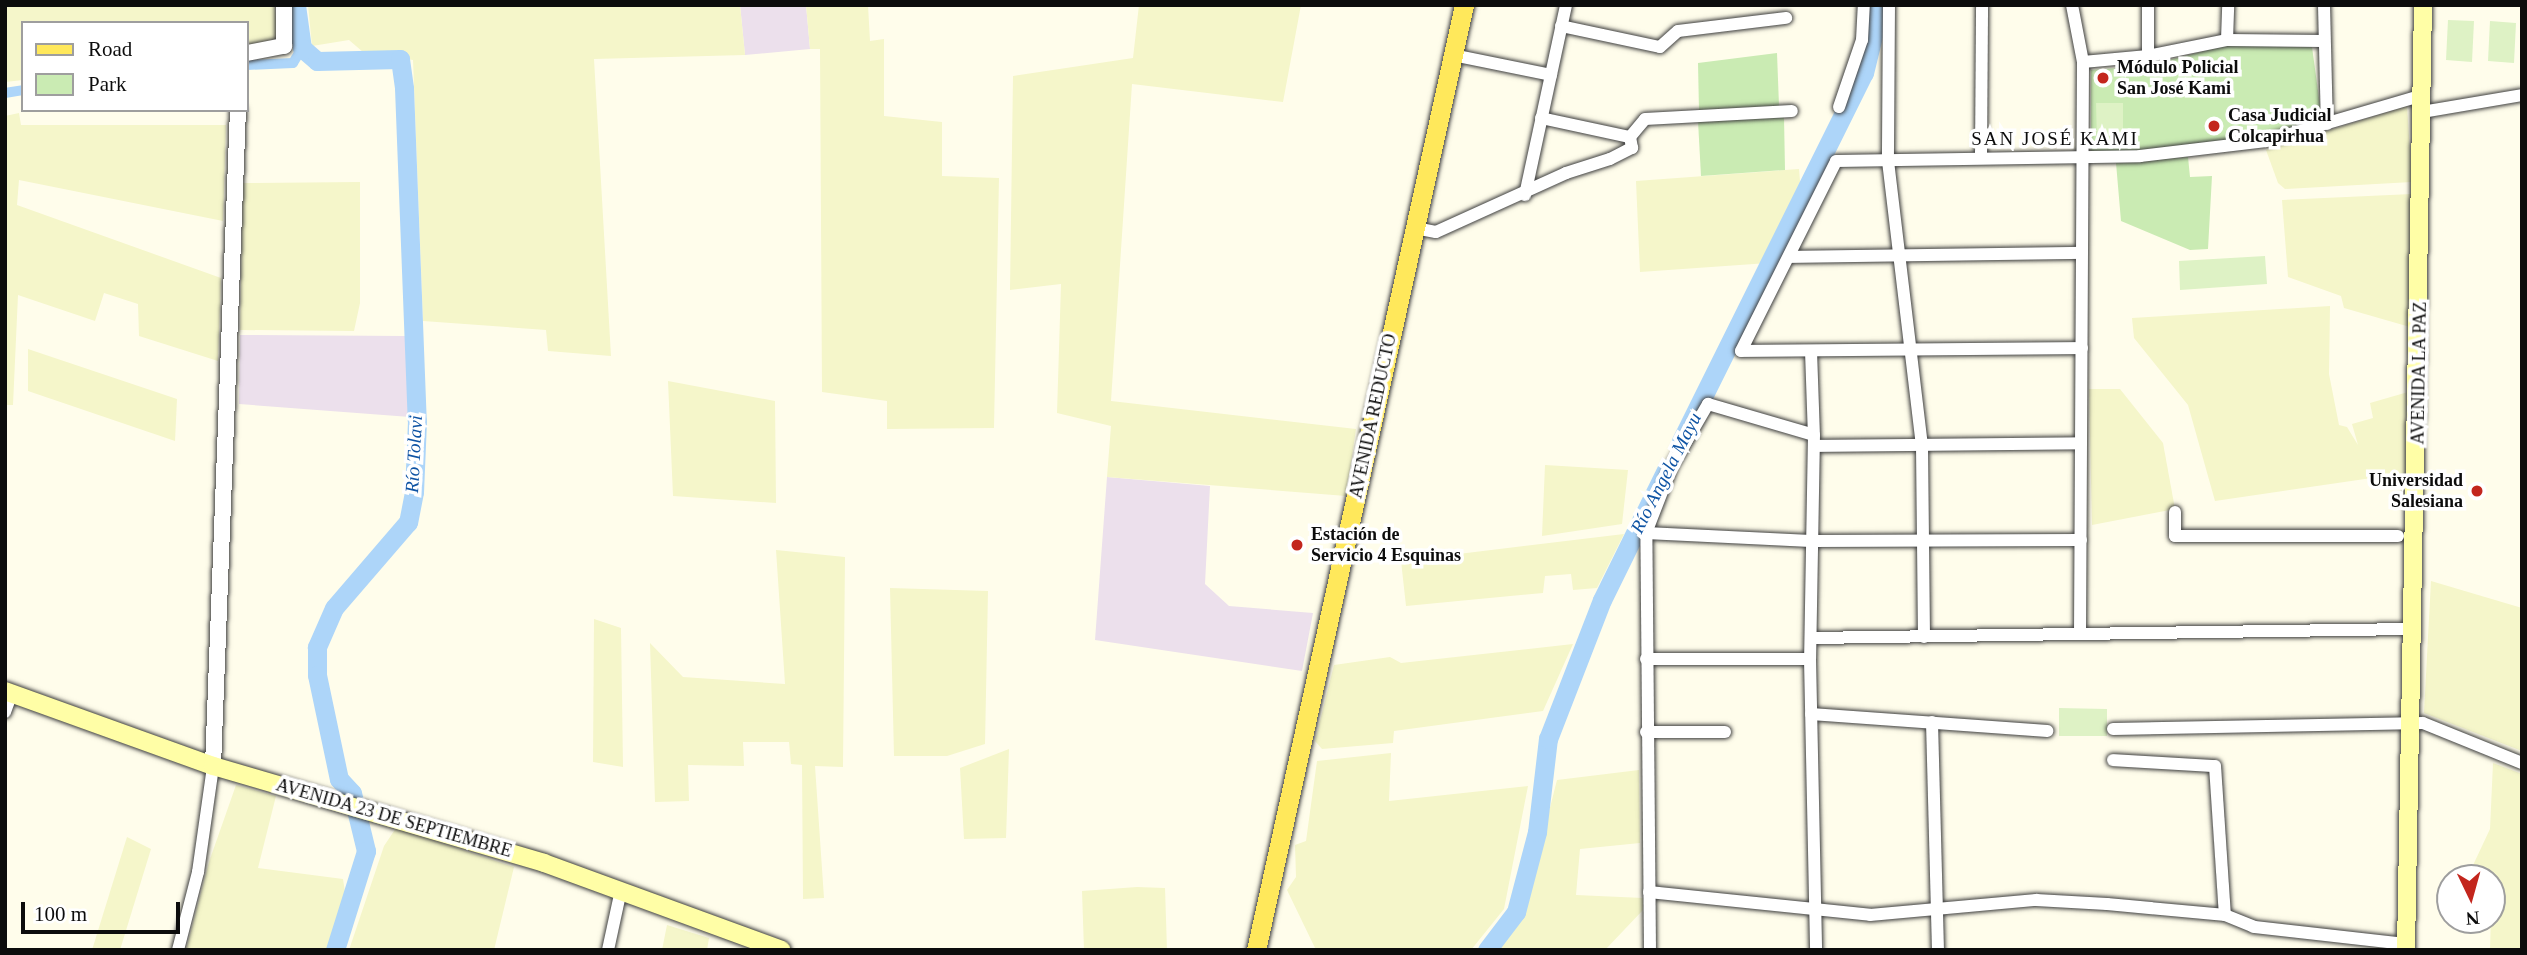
<!DOCTYPE html>
<html>
<head>
<meta charset="utf-8">
<style>
	body { margin:0 }
	#map { position:relative; width:2527px; height:955px; overflow:hidden; background:#fffdeb; font-family:Georgia,serif }
	div>[style] { position:absolute }
	[style*='--x'] { left:calc(var(--x)*1px); top:calc(var(--y)*1px); width:calc(var(--w)*1px); rotate:calc(var(--a)*1deg) }
	.industrial>* { inset:0; background:#ece0ec }
	.farmland>* { inset:0; background:#f5f6ca }
	.green>* { inset:0; background:#caebb3 }
	.pitch>* { inset:0; background:#def2c5 }
	.canal>* { height:10px; margin:-5px; padding:0 5px; transform-origin:5px; border-radius:5px; background:#add5f9 }
	.river>* { height:19px; margin:-9.5px; padding:0 9.5px; transform-origin:9.5px; border-radius:9.5px; background:#add5f9 }
	.roads { filter:drop-shadow(0 0 2px #3f3f3f) drop-shadow(0 0 2px #3f3f3f) }
	.minor>* { height:12px; margin:-6px; padding:0 6px; transform-origin:6px; border-radius:6px; background:#fff }
	.tertiary>* { height:16px; margin:-8px; padding:0 8px; transform-origin:8px; border-radius:8px; background:#fff }
	.secondary>* { height:18px; margin:-9px; padding:0 9px; transform-origin:9px; border-radius:9px; background:#fffea6 }
	.primary>* { height:19px; margin:-9.5px; padding:0 9.5px; transform-origin:9.5px; border-radius:9.5px; background:#ffe85b }
	.dots>* { width:19px; height:19px; translate:-50% -50%; box-sizing:border-box; border:4px solid #fff; border-radius:50% }
	span { translate:-50% -50%; white-space:nowrap; text-align:center; line-height:1.15; -webkit-text-stroke:7px #fff; paint-order:stroke }
	.poi-label { font-size:18px; color:#0c0c0c; font-weight:700 }
	.left { translate:0 -50%; text-align:left }
	.right { translate:-100% -50%; text-align:right }
	.street-label { font-size:18px; color:#0c0c0c }
	.neighbourhood-label { font-size:19px; color:#0c0c0c; letter-spacing:2px }
	.water-label { font-size:19px; color:#0f54a4; font-style:italic }
	.frame { position:absolute; inset:0; border:7px solid #0c0c0c; pointer-events:none }
	.legend { position:absolute; left:21px; top:21px; width:228px; height:91px; box-sizing:border-box; background:#fff; border:2px solid #9e9e9e; margin:0; padding:9px 12px; list-style:none; font-size:21px; color:#0c0c0c }
	.legend li { display:flex; align-items:center; gap:14px; height:35px }
	.legend b { width:35px; border:2px solid #9e9e9e }
	.north { position:absolute; left:2436px; top:864px; width:70px; height:70px; box-sizing:border-box; background:#fff; border:2px solid #9e9e9e; border-radius:50%; rotate:175deg; font-size:19px; font-weight:700; line-height:28px; text-align:center; color:#0c0c0c }
	.north::after { content:''; display:block; margin:auto; width:24px; height:32px; background:#c3261d; clip-path:polygon(50% 0,100% 100%,50% 72%,0 100%) }
	.scale { position:absolute; left:21px; top:902px; width:159px; height:32px; box-sizing:border-box; border:4px solid #0c0c0c; border-top:0; padding-left:9px; font-size:21px; line-height:24px; white-space:nowrap; color:#0c0c0c; -webkit-text-stroke:5px #fff; paint-order:stroke }
</style>
</head>
<body>
<div id="map">
	<div class="industrial">
		<div style="clip-path:polygon(740px 5px,806px 5px,810px 49px,745px 55px)"></div>
		<div style="clip-path:polygon(240px 335px,405px 336px,410px 417px,239px 404px)"></div>
		<div style="clip-path:polygon(1107px 477px,1210px 486px,1205px 584px,1229px 606px,1313px 613px,1302px 671px,1095px 640px)"></div>
	</div>
	<div class="farmland">
		<div style="clip-path:polygon(5px 5px,274px 5px,279px 38px,271px 46px,247px 48px,247px 23px,23px 23px,23px 80px,5px 82px)"></div>
		<div style="clip-path:polygon(308px 5px,740px 5px,745px 55px,594px 59px,611px 356px,548px 351px,546px 330px,423px 321px,413px 60px,363px 52px,349px 40px,312px 46px)"></div>
		<div style="clip-path:polygon(806px 5px,868px 5px,870px 41px,884px 39px,884px 116px,942px 122px,942px 176px,999px 178px,994px 428px,887px 429px,887px 401px,822px 392px,820px 49px,810px 49px)"></div>
		<div style="clip-path:polygon(1139px 5px,1301px 5px,1283px 102px,1132px 84px,1111px 401px,1356px 429px,1346px 496px,1107px 477px,1111px 426px,1057px 413px,1061px 284px,1010px 290px,1013px 76px,1133px 58px)"></div>
		<div style="clip-path:polygon(2407px 106px,2412px 182px,2285px 189px,2278px 183px,2266px 150px)"></div>
		<div style="clip-path:polygon(19px 113px,21px 125px,226px 125px,223px 221px,19px 180px,17px 205px,221px 278px,218px 361px,139px 336px,138px 304px,104px 293px,95px 321px,18px 295px,13px 405px,5px 405px,5px 116px)"></div>
		<div style="clip-path:polygon(1799px 169px,1801px 193px,1768px 263px,1640px 272px,1636px 181px)"></div>
		<div style="clip-path:polygon(360px 182px,360px 303px,354px 331px,240px 330px,243px 183px)"></div>
		<div style="clip-path:polygon(2412px 194px,2410px 327px,2344px 308px,2341px 296px,2288px 277px,2282px 200px)"></div>
		<div style="clip-path:polygon(2330px 306px,2329px 374px,2339px 425px,2347px 427px,2358px 445px,2352px 424px,2373px 418px,2370px 403px,2408px 392px,2406px 473px,2215px 501px,2188px 405px,2134px 338px,2132px 318px)"></div>
		<div style="clip-path:polygon(28px 349px,177px 399px,175px 441px,28px 391px)"></div>
		<div style="clip-path:polygon(668px 381px,775px 401px,776px 503px,673px 496px)"></div>
		<div style="clip-path:polygon(2089px 389px,2120px 389px,2163px 443px,2175px 509px,2092px 525px)"></div>
		<div style="clip-path:polygon(1545px 465px,1628px 470px,1622px 524px,1542px 536px)"></div>
		<div style="clip-path:polygon(1624px 534px,1597px 588px,1573px 590px,1571px 574px,1545px 576px,1543px 593px,1406px 606px,1401px 561px)"></div>
		<div style="clip-path:polygon(776px 550px,845px 557px,843px 767px,815px 766px,824px 898px,803px 899px,802px 765px,791px 764px,789px 742px,743px 742px,744px 766px,688px 765px,689px 801px,655px 802px,650px 643px,683px 677px,785px 684px)"></div>
		<div style="clip-path:polygon(2431px 581px,2522px 608px,2522px 751px,2424px 713px)"></div>
		<div style="clip-path:polygon(890px 588px,988px 591px,985px 744px,947px 756px,894px 756px)"></div>
		<div style="clip-path:polygon(594px 619px,621px 628px,623px 767px,593px 762px)"></div>
		<div style="clip-path:polygon(1573px 644px,1543px 711px,1394px 731px,1393px 743px,1322px 749px,1315px 741px,1334px 665px,1390px 657px,1401px 663px)"></div>
		<div style="clip-path:polygon(1009px 749px,1006px 838px,964px 839px,960px 768px)"></div>
		<div style="clip-path:polygon(1391px 753px,1389px 801px,1528px 786px,1504px 909px,1471px 950px,1316px 950px,1287px 890px,1296px 877px,1295px 845px,1306px 841px,1317px 761px)"></div>
		<div style="clip-path:polygon(2493px 763px,2522px 774px,2522px 950px,2490px 950px,2492px 878px,2467px 878px,2490px 829px)"></div>
		<div style="clip-path:polygon(1639px 770px,1640px 843px,1580px 849px,1576px 895px,1643px 898px,1643px 910px,1605px 950px,1495px 950px,1525px 906px,1557px 780px)"></div>
		<div style="clip-path:polygon(236px 785px,276px 796px,258px 868px,343px 879px,345px 892px,327px 950px,186px 950px,209px 862px)"></div>
		<div style="clip-path:polygon(396px 828px,514px 867px,494px 950px,349px 950px,384px 846px)"></div>
		<div style="clip-path:polygon(127px 837px,151px 849px,120px 950px,92px 950px)"></div>
		<div style="clip-path:polygon(1137px 887px,1165px 888px,1167px 950px,1084px 950px,1082px 891px)"></div>
		<div style="clip-path:polygon(667px 925px,709px 938px,707px 950px,662px 950px)"></div>
	</div>
	<div class="green">
		<div style="clip-path:polygon(2228px 45px,2312px 47px,2322px 120px,2263px 136px,2139px 151px,2091px 151px,2091px 70px,2145px 66px)"></div>
		<div style="clip-path:polygon(1777px 53px,1779px 106px,1699px 111px,1698px 63px)"></div>
		<div style="clip-path:polygon(1784px 117px,1785px 170px,1701px 176px,1698px 121px)"></div>
		<div style="clip-path:polygon(2188px 157px,2190px 177px,2212px 176px,2208px 249px,2190px 250px,2121px 221px,2116px 163px)"></div>
	</div>
	<div class="pitch">
		<div style="clip-path:polygon(2448px 20px,2474px 21px,2472px 62px,2446px 60px)"></div>
		<div style="clip-path:polygon(2490px 21px,2516px 23px,2514px 63px,2488px 61px)"></div>
		<div style="clip-path:polygon(2096px 103px,2123px 103px,2123px 140px,2097px 141px)"></div>
		<div style="clip-path:polygon(2265px 256px,2267px 284px,2180px 290px,2179px 261px)"></div>
		<div style="clip-path:polygon(2059px 708px,2107px 709px,2107px 736px,2059px 736px)"></div>
	</div>
	<div class="canal">
		<div style="--x:247;--y:65;--w:46;--a:-2.5"></div>
		<div style="--x:293;--y:63;--w:17;--a:-59"></div>
		<div style="--x:5;--y:93;--w:18;--a:-9"></div>
	</div>
	<div class="river">
		<div style="--x:296;--y:5;--w:43;--a:82.1"></div>
		<div style="--x:302;--y:48;--w:20;--a:41"></div>
		<div style="--x:317;--y:61;--w:83;--a:-1.4"></div>
		<div style="--x:400;--y:59;--w:29;--a:82"></div>
		<div style="--x:404;--y:88;--w:333;--a:87.8"></div>
		<div style="--x:417;--y:421;--w:71;--a:92.4"></div>
		<div style="--x:414;--y:492;--w:31;--a:101"></div>
		<div style="--x:408;--y:522;--w:113;--a:130.7"></div>
		<div style="--x:334;--y:608;--w:43;--a:113.6"></div>
		<div style="--x:317;--y:647;--w:28;--a:90"></div>
		<div style="--x:317;--y:675;--w:106;--a:78.1"></div>
		<div style="--x:339;--y:779;--w:19;--a:47"></div>
		<div style="--x:352;--y:793;--w:60;--a:76.4"></div>
		<div style="--x:366;--y:851;--w:104;--a:107.4"></div>
		<div style="--x:1681;--y:441;--w:411;--a:-63.6"></div>
		<div style="--x:1864;--y:73;--w:46;--a:-76.3"></div>
		<div style="--x:1875;--y:28;--w:23;--a:-88"></div>
		<div style="--x:1487;--y:950;--w:48;--a:-52.7"></div>
		<div style="--x:1516;--y:912;--w:83;--a:-75.3"></div>
		<div style="--x:1537;--y:832;--w:94;--a:-83.3"></div>
		<div style="--x:1548;--y:739;--w:149;--a:-68.8"></div>
		<div style="--x:1602;--y:600;--w:147;--a:-63.8"></div>
	</div>
	<div class="roads">
		<div class="minor">
			<div style="--x:1889;--y:5;--w:156;--a:90.4"></div>
			<div style="--x:1888;--y:161;--w:287;--a:83.2"></div>
			<div style="--x:1922;--y:446;--w:191;--a:89.4"></div>
			<div style="--x:2072;--y:5;--w:58;--a:79.1"></div>
			<div style="--x:2083;--y:62;--w:572;--a:90.3"></div>
			<div style="--x:2324;--y:5;--w:119;--a:88.6"></div>
			<div style="--x:1561;--y:26;--w:101;--a:12"></div>
			<div style="--x:1660;--y:47;--w:24;--a:-42"></div>
			<div style="--x:1678;--y:31;--w:109;--a:-6.9"></div>
			<div style="--x:2227;--y:40;--w:35;--a:-88"></div>
			<div style="--x:1453;--y:55;--w:100;--a:11.5"></div>
			<div style="--x:2148;--y:56;--w:51;--a:-90"></div>
			<div style="--x:2083;--y:62;--w:65;--a:-5.3"></div>
			<div style="--x:2148;--y:56;--w:81;--a:-11.4"></div>
			<div style="--x:2227;--y:40;--w:96;--a:0.6"></div>
			<div style="--x:1839;--y:107;--w:71;--a:-71.1"></div>
			<div style="--x:1862;--y:40;--w:35;--a:-87"></div>
			<div style="--x:2422;--y:112;--w:101;--a:-9.6"></div>
			<div style="--x:1541;--y:118;--w:91;--a:12.1"></div>
			<div style="--x:1630;--y:137;--w:23;--a:-50"></div>
			<div style="--x:1645;--y:119;--w:147;--a:-3.1"></div>
			<div style="--x:1981;--y:157;--w:152;--a:-89.6"></div>
			<div style="--x:1525;--y:195;--w:194;--a:-77.8"></div>
			<div style="--x:1415;--y:228;--w:21;--a:11"></div>
			<div style="--x:1436;--y:232;--w:143;--a:-24.4"></div>
			<div style="--x:1566;--y:173;--w:46;--a:-17.7"></div>
			<div style="--x:1610;--y:159;--w:25;--a:-27"></div>
			<div style="--x:1632;--y:148;--w:11;--a:-100"></div>
			<div style="--x:1790;--y:257;--w:292;--a:-0.8"></div>
			<div style="--x:2082;--y:348;--w:341;--a:179.5"></div>
			<div style="--x:1741;--y:351;--w:212;--a:-63.4"></div>
			<div style="--x:1836;--y:161;--w:304;--a:-0.9"></div>
			<div style="--x:2140;--y:156;--w:127;--a:-6.8"></div>
			<div style="--x:2266;--y:141;--w:164;--a:-16.3"></div>
			<div style="--x:1811;--y:351;--w:84;--a:88"></div>
			<div style="--x:1814;--y:435;--w:224;--a:91"></div>
			<div style="--x:1810;--y:659;--w:291;--a:88.8"></div>
			<div style="--x:1814;--y:446;--w:267;--a:-0.6"></div>
			<div style="--x:2175;--y:512;--w:24;--a:90"></div>
			<div style="--x:2175;--y:536;--w:223;--a:0"></div>
			<div style="--x:1646;--y:533;--w:165;--a:2.8"></div>
			<div style="--x:1811;--y:541;--w:270;--a:-0.2"></div>
			<div style="--x:1811;--y:638;--w:602;--a:-0.86"></div>
			<div style="--x:1646;--y:659;--w:164;--a:0"></div>
			<div style="--x:5;--y:712;--w:20;--a:-70"></div>
			<div style="--x:1811;--y:714;--w:237;--a:4.1"></div>
			<div style="--x:1932;--y:722;--w:228;--a:88.5"></div>
			<div style="--x:2113;--y:729;--w:310;--a:-1.1"></div>
			<div style="--x:2423;--y:723;--w:107;--a:22"></div>
			<div style="--x:1646;--y:732;--w:79;--a:0"></div>
			<div style="--x:2113;--y:760;--w:102;--a:3.4"></div>
			<div style="--x:2215;--y:766;--w:149;--a:86.2"></div>
			<div style="--x:1649;--y:892;--w:222;--a:5.9"></div>
			<div style="--x:1870;--y:915;--w:167;--a:-5.2"></div>
			<div style="--x:2036;--y:900;--w:71;--a:3.2"></div>
			<div style="--x:2107;--y:904;--w:119;--a:5.3"></div>
			<div style="--x:2225;--y:915;--w:31;--a:22"></div>
			<div style="--x:2254;--y:927;--w:153;--a:6.4"></div>
			<div style="--x:178;--y:950;--w:81;--a:-75.6"></div>
			<div style="--x:198;--y:872;--w:107;--a:-81.9"></div>
			<div style="--x:608;--y:950;--w:61;--a:-77.8"></div>
			<div style="--x:1650;--y:950;--w:417;--a:-90.5"></div>
			<div style="--x:1646;--y:533;--w:72;--a:-68.8"></div>
			<div style="--x:1672;--y:466;--w:72;--a:-59.9"></div>
			<div style="--x:1708;--y:404;--w:110;--a:16.3"></div>
		</div>
		<div class="tertiary">
			<div style="--x:247;--y:53;--w:38;--a:-11"></div>
			<div style="--x:284;--y:46;--w:41;--a:-90"></div>
			<div style="--x:213;--y:766;--w:656;--a:-87.82"></div>
		</div>
		<div class="secondary">
			<div style="--x:5;--y:691;--w:221;--a:19.8"></div>
			<div style="--x:213;--y:766;--w:345;--a:16.3"></div>
			<div style="--x:544;--y:863;--w:253;--a:20.1"></div>
			<div style="--x:2406;--y:950;--w:945;--a:-88.97"></div>
		</div>
		<div class="primary">
			<div style="--x:1256;--y:950;--w:968;--a:-77.59"></div>
		</div>
	</div>
	<div class="dots">
		<div style="left:2103px;top:78px;background:#c3261d"></div>
		<div style="left:2214px;top:126px;background:#c3261d"></div>
		<div style="left:2477px;top:491px;background:#c3261d"></div>
		<div style="left:1297px;top:545px;background:#c3261d"></div>
	</div>
	<div class="poi-label">
		<span class="left" style="left:2117px;top:78px">Módulo Policial<br>San José Kami</span>
		<span class="left" style="left:2228px;top:126px">Casa Judicial<br>Colcapirhua</span>
		<span class="right" style="left:2463px;top:491px">Universidad<br>Salesiana</span>
		<span class="left" style="left:1311px;top:545px">Estación de<br>Servicio 4 Esquinas</span>
	</div>
	<div class="street-label">
		<span style="left:2419px;top:373px;rotate:-89deg">AVENIDA LA PAZ</span>
		<span style="left:1373px;top:416px;rotate:-78deg">AVENIDA REDUCTO</span>
		<span style="left:394px;top:818px;rotate:16deg">AVENIDA 23 DE SEPTIEMBRE</span>
	</div>
	<div class="neighbourhood-label">
		<span style="left:2055px;top:139px">SAN JOSÉ KAMI</span>
	</div>
	<div class="water-label">
		<span style="left:414px;top:454px;rotate:-87deg">Río Tolavi</span>
		<span style="left:1666px;top:473px;rotate:-63deg">Río Angela Mayu</span>
	</div>
	<div class="frame"></div>
	<ul class="legend">
	<li><b style="height:9px;background:#ffe85b"></b>Road</li>
	<li><b style="height:19px;background:#caebb3"></b>Park</li>
	</ul>
	<div class="north">N</div>
	<div class="scale">100 m</div>
</div>
</body>
</html>
